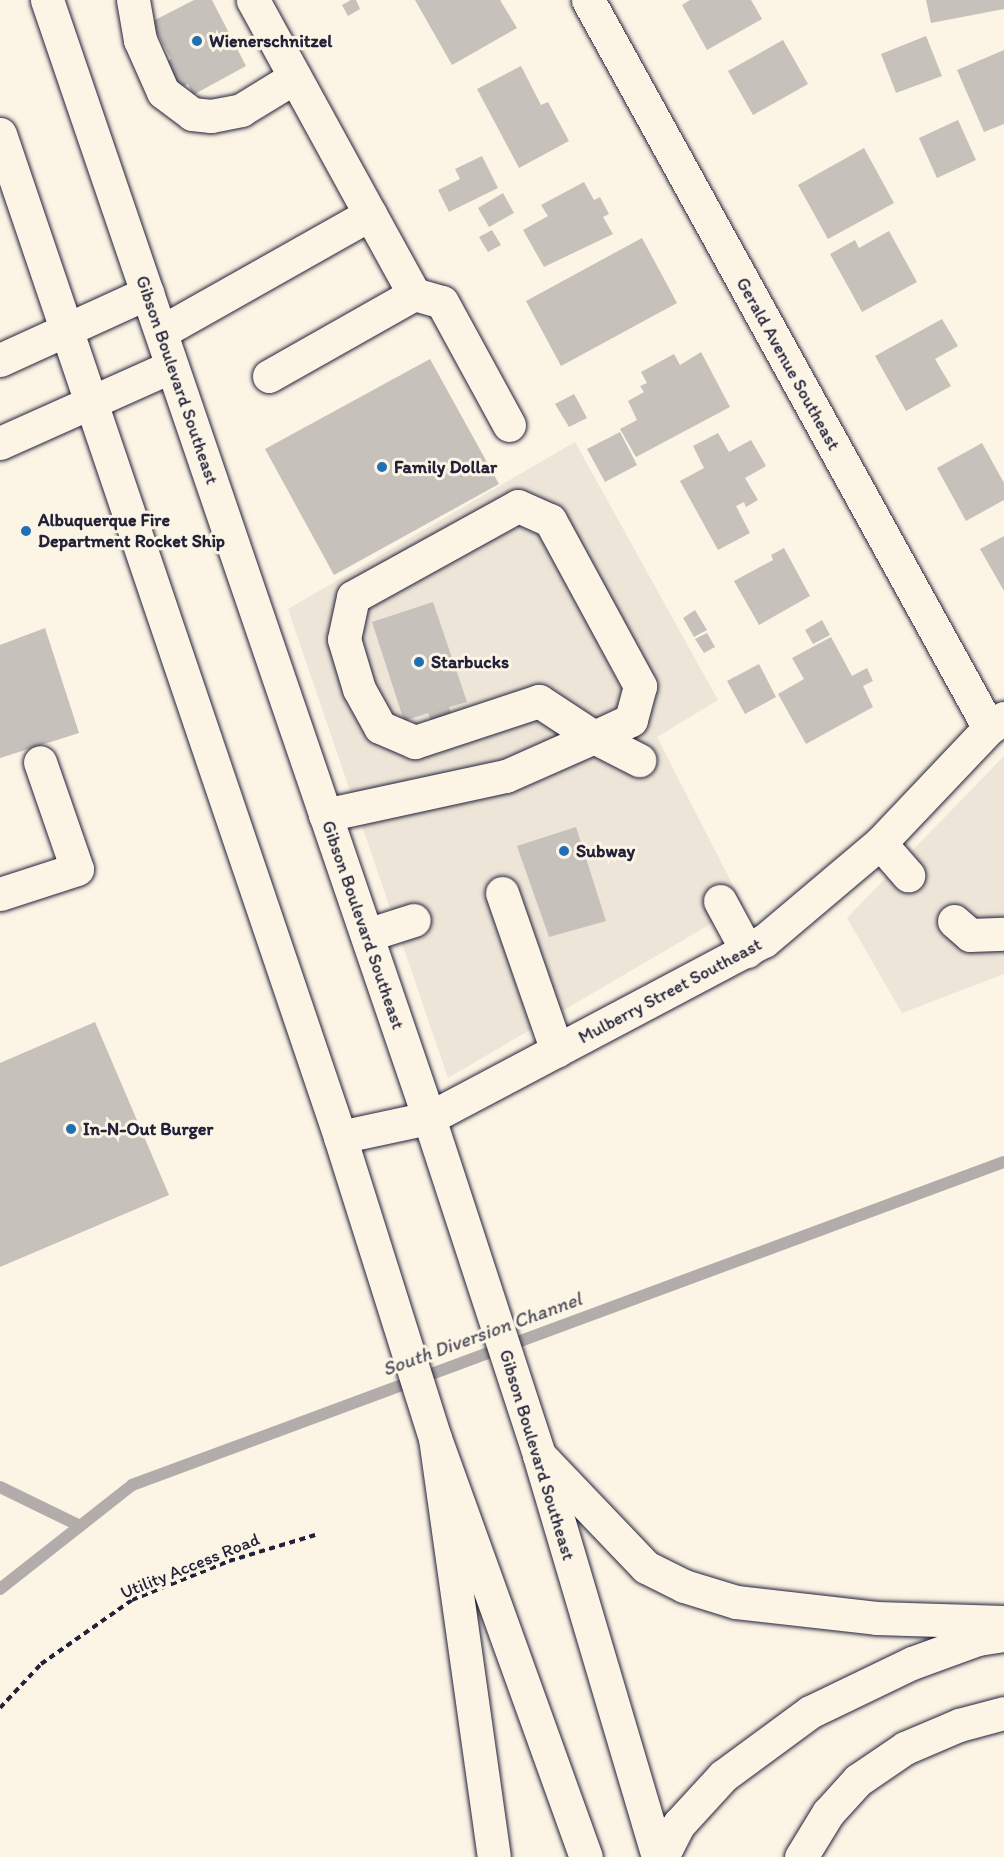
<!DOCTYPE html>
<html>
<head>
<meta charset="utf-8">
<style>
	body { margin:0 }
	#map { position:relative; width:1004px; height:1857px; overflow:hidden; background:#fcf5e5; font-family:Itim,sans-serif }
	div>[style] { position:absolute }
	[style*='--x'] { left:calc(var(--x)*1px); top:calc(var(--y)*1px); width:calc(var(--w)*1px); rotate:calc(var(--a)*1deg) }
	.built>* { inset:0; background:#ece5d8 }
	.stream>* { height:12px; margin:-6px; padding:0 6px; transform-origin:6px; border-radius:6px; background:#b2adab }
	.building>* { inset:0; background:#c6c1bb }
	.path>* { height:4px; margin-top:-2px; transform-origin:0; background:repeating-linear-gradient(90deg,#22223b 0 6px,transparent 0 10.5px) }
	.roads { filter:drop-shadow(0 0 2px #22223b) drop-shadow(0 0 2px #22223b) }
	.minor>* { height:33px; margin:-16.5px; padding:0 16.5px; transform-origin:16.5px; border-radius:16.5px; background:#fcf5e5 }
	.major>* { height:33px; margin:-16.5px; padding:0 16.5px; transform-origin:16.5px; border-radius:16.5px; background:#fcf5e5 }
	.highway>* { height:33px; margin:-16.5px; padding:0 16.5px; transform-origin:16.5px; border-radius:16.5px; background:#fcf5e5 }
	.dots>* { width:16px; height:16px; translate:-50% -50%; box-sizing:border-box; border:3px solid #fcf5e5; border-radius:50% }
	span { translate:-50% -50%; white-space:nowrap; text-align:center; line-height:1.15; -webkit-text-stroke:6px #fcf5e5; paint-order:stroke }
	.poi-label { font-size:18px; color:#22223b; font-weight:700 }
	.left { translate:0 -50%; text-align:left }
	.street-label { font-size:18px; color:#22223b }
	.water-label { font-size:20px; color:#545362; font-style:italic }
</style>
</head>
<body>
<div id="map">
	<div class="built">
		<div style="clip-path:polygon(575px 442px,718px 700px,657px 737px,743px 905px,448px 1078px,288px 609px)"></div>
		<div style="clip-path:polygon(1004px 756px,1004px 974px,902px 1013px,847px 918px)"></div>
	</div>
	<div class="stream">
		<div style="--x:0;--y:1487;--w:89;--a:26"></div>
		<div style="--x:0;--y:1589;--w:168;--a:-38.2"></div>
		<div style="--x:132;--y:1485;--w:930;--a:-20.33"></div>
	</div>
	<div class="building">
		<div style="clip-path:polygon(194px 0,212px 0,246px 66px,193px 95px,188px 84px,175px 90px,161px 64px,171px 59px,151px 22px)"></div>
		<div style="clip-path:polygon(351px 0,356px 0,360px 9px,348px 16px,342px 5px)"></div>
		<div style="clip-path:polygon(415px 0,500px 0,517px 28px,452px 65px)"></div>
		<div style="clip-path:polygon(690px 0,751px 0,762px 19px,707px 50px,682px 5px)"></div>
		<div style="clip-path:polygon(926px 0,1004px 0,1004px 9px,931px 23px)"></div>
		<div style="clip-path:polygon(926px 36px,942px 76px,896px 93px,881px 54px)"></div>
		<div style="clip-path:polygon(783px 40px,808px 84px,753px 115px,728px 71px)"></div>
		<div style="clip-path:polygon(1004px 50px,1004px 124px,984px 132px,957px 70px)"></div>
		<div style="clip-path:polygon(521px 66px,541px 105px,548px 102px,569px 141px,519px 168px,477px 89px)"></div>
		<div style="clip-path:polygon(958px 120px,976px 160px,937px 178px,919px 138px)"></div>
		<div style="clip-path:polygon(864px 148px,894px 203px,828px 239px,798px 185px)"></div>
		<div style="clip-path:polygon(482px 156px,498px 188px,449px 212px,438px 190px,460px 179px,455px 169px)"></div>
		<div style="clip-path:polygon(584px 182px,594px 200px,600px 197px,609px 214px,603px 217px,613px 234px,544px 267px,523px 230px,548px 216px,541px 205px)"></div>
		<div style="clip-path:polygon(503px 193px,514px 213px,489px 227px,478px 208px)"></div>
		<div style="clip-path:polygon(492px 230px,501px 245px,488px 252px,479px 237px)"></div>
		<div style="clip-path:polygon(889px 231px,917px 282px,862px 312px,830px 254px,855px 240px,859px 248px)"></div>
		<div style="clip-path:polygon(642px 238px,677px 303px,561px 366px,526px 301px)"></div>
		<div style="clip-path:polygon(942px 319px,958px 346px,935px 359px,951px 386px,906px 411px,875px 356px)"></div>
		<div style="clip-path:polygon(701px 352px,730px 407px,636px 457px,620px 429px,637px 420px,628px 401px,644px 392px,640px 386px,647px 383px,641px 372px,674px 354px,680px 365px)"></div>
		<div style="clip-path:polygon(430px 359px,499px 484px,334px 575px,265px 449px)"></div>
		<div style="clip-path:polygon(574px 394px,587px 418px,569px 427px,555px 404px)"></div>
		<div style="clip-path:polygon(620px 432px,637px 465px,605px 482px,587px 449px)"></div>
		<div style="clip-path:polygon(718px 433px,729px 452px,751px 440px,766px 466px,745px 478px,758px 500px,746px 507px,744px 502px,736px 506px,750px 533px,718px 550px,680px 481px,704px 468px,693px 446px)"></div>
		<div style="clip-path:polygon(982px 443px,1004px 483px,1004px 500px,966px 521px,937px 468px)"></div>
		<div style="clip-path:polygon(1004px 536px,1004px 591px,980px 549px)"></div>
		<div style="clip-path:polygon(784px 548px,810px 596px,759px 625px,734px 581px,773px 560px,771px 555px)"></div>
		<div style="clip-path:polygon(433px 602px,467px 702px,449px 707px,452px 715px,431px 721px,428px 713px,404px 721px,372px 622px)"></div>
		<div style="clip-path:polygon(695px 610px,707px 630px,694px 637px,683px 618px)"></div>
		<div style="clip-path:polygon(822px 620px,830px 635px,813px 644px,805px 630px)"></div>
		<div style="clip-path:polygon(45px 628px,79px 733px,0 758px,0 645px)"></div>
		<div style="clip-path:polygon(707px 633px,715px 647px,704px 653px,695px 639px)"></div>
		<div style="clip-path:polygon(831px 637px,852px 676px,867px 668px,873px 681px,863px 686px,873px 707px,806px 744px,778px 694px,804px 679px,792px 658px)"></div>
		<div style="clip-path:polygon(759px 664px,776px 697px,745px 714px,727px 681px)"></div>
		<div style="clip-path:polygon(576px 827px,606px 921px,549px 937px,517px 846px)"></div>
		<div style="clip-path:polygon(95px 1022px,169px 1195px,0 1267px,0 1063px)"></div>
	</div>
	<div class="path">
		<div style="--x:0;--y:1708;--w:60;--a:-47"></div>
		<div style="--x:41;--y:1664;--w:111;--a:-35.1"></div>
		<div style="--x:132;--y:1600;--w:105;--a:-21.9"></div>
		<div style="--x:229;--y:1561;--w:90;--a:-16.8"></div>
	</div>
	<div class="roads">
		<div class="minor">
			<div style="--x:133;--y:0;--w:41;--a:80.1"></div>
			<div style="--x:140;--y:40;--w:57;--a:66.1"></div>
			<div style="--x:163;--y:92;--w:36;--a:37"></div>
			<div style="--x:192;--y:114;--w:19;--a:6"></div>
			<div style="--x:211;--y:116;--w:31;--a:-11"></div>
			<div style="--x:241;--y:110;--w:63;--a:-31.4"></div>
			<div style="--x:588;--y:0;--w:831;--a:61.15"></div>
			<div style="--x:414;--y:294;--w:29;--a:16"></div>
			<div style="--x:442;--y:302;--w:140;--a:61.4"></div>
			<div style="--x:161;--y:332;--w:240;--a:-29.4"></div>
			<div style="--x:370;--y:214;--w:244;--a:-118.7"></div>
			<div style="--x:0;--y:360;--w:162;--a:-24.5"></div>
			<div style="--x:269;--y:376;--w:167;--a:-29.5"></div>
			<div style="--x:414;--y:294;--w:91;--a:-118.8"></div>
			<div style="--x:0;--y:443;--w:188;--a:-24.1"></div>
			<div style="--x:518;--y:506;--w:35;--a:24"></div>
			<div style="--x:550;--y:520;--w:189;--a:61.5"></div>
			<div style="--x:640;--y:686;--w:35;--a:105"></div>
			<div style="--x:631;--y:720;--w:41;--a:155.3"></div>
			<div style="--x:594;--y:737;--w:66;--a:-146.8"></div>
			<div style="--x:539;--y:701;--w:131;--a:161.7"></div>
			<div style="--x:415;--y:742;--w:38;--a:-157"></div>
			<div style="--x:380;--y:727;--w:43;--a:-118.9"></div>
			<div style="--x:359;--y:689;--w:52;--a:-106.7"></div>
			<div style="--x:344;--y:639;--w:43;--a:-77.9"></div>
			<div style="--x:353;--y:597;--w:188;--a:-28.9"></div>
			<div style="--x:325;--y:815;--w:185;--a:-12.2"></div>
			<div style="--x:506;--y:776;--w:96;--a:-23.9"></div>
			<div style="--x:594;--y:737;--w:51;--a:27.1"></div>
			<div style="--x:880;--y:843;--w:43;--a:48.8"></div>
			<div style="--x:502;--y:893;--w:167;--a:70.8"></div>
			<div style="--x:0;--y:894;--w:81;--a:-18"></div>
			<div style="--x:77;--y:869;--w:113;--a:-109.1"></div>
			<div style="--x:720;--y:901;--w:57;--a:61.6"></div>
			<div style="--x:954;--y:921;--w:21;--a:41"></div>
			<div style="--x:970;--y:935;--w:34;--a:-2"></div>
			<div style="--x:367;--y:935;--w:49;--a:-17.7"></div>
			<div style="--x:340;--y:1137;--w:91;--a:-12.1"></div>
			<div style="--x:429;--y:1118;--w:379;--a:-27.9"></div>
			<div style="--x:764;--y:941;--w:152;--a:-40.2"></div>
			<div style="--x:880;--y:843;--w:158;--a:-46.5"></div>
			<div style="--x:989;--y:728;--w:18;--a:-34"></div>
		</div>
		<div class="major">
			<div style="--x:47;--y:0;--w:1181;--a:71.14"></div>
			<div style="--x:429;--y:1118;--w:354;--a:71.9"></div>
			<div style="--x:539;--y:1455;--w:419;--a:73.5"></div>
			<div style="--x:0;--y:134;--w:1059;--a:71.27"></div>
			<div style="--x:340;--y:1137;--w:316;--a:72.5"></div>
			<div style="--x:435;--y:1438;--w:445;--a:70.2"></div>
		</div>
		<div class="highway">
			<div style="--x:435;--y:1438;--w:423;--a:82"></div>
			<div style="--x:539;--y:1455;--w:155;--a:46.3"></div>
			<div style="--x:646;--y:1567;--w:42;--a:26.6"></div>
			<div style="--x:684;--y:1586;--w:54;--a:17.1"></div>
			<div style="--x:736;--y:1602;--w:141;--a:6.5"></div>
			<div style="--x:876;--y:1618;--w:128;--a:1.8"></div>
			<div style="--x:662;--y:1857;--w:37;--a:-63"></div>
			<div style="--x:679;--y:1824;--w:65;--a:-47.5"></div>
			<div style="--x:723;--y:1776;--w:108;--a:-36.3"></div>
			<div style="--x:810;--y:1712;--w:113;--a:-25.7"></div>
			<div style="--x:912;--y:1663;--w:70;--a:-20"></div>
			<div style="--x:978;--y:1639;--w:26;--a:-9"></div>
			<div style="--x:801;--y:1857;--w:52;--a:-58.5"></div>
			<div style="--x:828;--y:1813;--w:45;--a:-47.7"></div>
			<div style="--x:858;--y:1780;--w:57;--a:-34.2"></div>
			<div style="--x:905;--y:1748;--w:59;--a:-23.1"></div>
			<div style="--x:959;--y:1725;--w:47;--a:-14.9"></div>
		</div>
	</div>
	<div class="dots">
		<div style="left:197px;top:41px;background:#1f6fb2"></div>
		<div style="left:382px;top:467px;background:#1f6fb2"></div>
		<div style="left:26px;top:531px;background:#1f6fb2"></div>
		<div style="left:419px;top:662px;background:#1f6fb2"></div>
		<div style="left:564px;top:851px;background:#1f6fb2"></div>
		<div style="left:71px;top:1129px;background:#1f6fb2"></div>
	</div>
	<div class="poi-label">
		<span class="left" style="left:209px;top:41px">Wienerschnitzel</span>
		<span class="left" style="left:394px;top:467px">Family Dollar</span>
		<span class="left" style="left:38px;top:531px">Albuquerque Fire<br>Department Rocket Ship</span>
		<span class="left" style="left:431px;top:662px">Starbucks</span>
		<span class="left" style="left:576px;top:851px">Subway</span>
		<span class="left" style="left:83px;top:1129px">In-N-Out Burger</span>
	</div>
	<div class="street-label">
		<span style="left:788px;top:364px;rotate:61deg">Gerald Avenue Southeast</span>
		<span style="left:177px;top:380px;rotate:71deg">Gibson Boulevard Southeast</span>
		<span style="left:363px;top:925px;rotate:71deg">Gibson Boulevard Southeast</span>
		<span style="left:670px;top:991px;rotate:-28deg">Mulberry Street Southeast</span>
		<span style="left:537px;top:1455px;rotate:73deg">Gibson Boulevard Southeast</span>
		<span style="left:190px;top:1566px;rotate:-22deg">Utility Access Road</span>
	</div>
	<div class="water-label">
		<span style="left:482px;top:1334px;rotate:-20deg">South Diversion Channel</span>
	</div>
</div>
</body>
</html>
